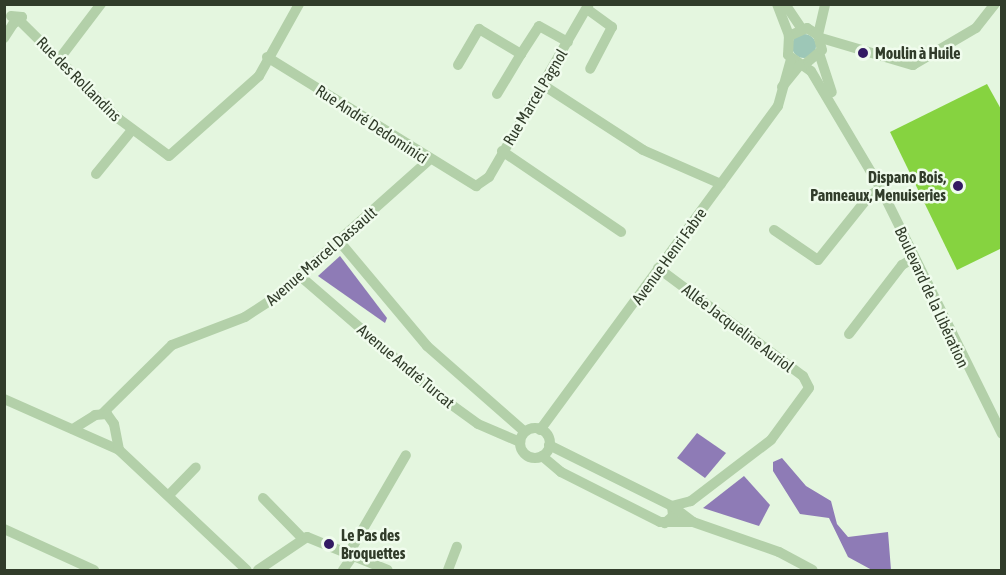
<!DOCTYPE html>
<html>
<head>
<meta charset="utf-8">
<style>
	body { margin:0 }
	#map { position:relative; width:1006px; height:575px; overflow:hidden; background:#e4f6df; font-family:"Asap Condensed",sans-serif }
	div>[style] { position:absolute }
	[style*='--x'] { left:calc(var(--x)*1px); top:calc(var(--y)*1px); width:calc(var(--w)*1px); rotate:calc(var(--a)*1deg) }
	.green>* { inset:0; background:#9dc7b7 }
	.round { border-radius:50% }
	.water>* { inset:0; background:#8e7bb6 }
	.building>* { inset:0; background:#86d340 }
	.minor-tunnel>* { height:10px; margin-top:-5px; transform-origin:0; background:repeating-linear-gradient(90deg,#c0d1bb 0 10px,transparent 0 15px) }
	.minor>* { height:10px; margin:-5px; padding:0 5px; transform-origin:5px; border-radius:5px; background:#b3d0a9 }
	.minor>.ring { margin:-5px; padding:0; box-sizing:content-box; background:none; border:10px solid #b3d0a9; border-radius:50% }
	.dots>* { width:16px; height:16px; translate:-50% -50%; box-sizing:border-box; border:3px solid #f0fced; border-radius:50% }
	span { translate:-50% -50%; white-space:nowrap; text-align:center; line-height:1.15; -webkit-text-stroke:5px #f0fced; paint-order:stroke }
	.poi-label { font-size:16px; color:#313c2a; font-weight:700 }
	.left { translate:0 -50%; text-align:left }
	.right { translate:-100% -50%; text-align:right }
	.street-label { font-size:16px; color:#313c2a }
	.frame { position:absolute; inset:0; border:6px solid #313c2a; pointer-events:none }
</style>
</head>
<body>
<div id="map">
	<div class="green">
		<div class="round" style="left:792px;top:34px;width:24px;height:24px"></div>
	</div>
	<div class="water">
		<div style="clip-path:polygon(340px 256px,387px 318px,385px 323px,318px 276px)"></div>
		<div style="clip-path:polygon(697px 433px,726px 453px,705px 478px,677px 458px)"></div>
		<div style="clip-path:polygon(782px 458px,806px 486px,831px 501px,837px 524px,848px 537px,888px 532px,891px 570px,872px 570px,848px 557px,829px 518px,800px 514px,773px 471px,773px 462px)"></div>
		<div style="clip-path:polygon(744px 476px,770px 505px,759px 526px,703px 508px)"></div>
	</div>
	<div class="building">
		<div style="clip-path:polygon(987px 84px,1002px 111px,1002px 248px,957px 270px,890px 132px)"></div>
	</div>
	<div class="minor-tunnel">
		<div style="--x:4;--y:11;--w:1;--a:0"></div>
	</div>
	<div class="minor">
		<div style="--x:777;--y:4;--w:34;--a:69"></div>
		<div style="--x:785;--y:4;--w:29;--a:56"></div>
		<div style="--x:587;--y:9;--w:31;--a:36"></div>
		<div style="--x:612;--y:27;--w:47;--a:117.6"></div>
		<div style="--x:11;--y:16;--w:11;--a:5"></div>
		<div style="--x:22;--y:17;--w:11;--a:142"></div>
		<div style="--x:21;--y:22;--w:138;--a:44.7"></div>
		<div style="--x:119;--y:119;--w:62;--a:36.5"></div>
		<div style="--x:169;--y:156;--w:120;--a:-41.6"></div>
		<div style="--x:259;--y:76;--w:82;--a:-60.9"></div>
		<div style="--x:818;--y:35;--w:32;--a:-77"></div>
		<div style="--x:4;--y:38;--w:17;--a:-57"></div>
		<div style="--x:821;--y:38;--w:96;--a:16.4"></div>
		<div style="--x:913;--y:65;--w:73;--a:-30.4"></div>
		<div style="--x:976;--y:28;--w:31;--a:-52"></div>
		<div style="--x:820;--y:56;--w:38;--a:72"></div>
		<div style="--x:267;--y:57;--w:246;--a:31.7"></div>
		<div style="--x:476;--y:186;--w:16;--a:-35"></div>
		<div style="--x:489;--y:177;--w:200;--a:-60"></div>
		<div style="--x:60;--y:58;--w:68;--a:-52.8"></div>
		<div style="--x:458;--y:65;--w:42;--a:-59.7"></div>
		<div style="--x:479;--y:29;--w:49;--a:30.8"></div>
		<div style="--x:521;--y:54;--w:33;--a:-57"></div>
		<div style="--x:539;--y:26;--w:33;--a:29"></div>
		<div style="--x:804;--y:65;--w:23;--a:-40"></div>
		<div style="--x:822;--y:50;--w:16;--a:-105"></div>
		<div style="--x:818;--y:35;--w:13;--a:-148"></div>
		<div style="--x:807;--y:28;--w:20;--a:156"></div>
		<div style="--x:789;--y:36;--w:19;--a:93"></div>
		<div style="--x:788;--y:55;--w:28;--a:35"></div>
		<div style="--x:811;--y:71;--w:137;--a:59.3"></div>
		<div style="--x:881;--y:189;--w:273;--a:63.7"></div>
		<div style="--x:543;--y:85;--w:119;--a:33"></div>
		<div style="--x:643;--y:150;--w:85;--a:23.6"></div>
		<div style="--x:782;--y:87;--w:28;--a:-51"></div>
		<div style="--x:497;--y:94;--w:47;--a:-59"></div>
		<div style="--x:502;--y:151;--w:144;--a:34.2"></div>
		<div style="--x:96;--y:174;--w:57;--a:-50.7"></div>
		<div style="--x:774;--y:230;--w:53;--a:34.3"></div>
		<div style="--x:818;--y:260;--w:83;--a:-51.3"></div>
		<div style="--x:870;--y:195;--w:13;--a:-29"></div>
		<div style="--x:339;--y:241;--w:137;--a:50"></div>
		<div style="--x:427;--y:346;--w:130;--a:41.3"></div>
		<div style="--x:658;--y:268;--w:181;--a:36.7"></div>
		<div style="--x:803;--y:376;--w:13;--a:63"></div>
		<div style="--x:809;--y:388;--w:64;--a:126.2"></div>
		<div style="--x:771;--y:440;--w:101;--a:142.7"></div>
		<div style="--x:691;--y:501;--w:20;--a:165"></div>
		<div style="--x:672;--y:506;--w:10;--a:84"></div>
		<div style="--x:673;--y:516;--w:11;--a:139"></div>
		<div style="--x:300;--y:276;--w:182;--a:40.8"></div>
		<div style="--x:438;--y:395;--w:49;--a:35.9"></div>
		<div style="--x:478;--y:424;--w:46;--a:23.2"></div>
		<div style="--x:849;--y:334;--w:87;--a:-52.5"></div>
		<div style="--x:902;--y:265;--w:14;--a:-30"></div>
		<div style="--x:4;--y:399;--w:126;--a:23.9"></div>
		<div style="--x:119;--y:450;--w:175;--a:43.2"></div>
		<div style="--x:103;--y:413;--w:97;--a:-44.6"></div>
		<div style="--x:172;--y:345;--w:78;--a:-21"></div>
		<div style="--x:245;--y:317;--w:33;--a:-33"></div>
		<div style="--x:273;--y:299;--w:209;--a:-41.7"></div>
		<div class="ring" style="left:520px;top:428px;width:20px;height:20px"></div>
		<div style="--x:73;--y:429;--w:26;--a:-32"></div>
		<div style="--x:95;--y:415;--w:12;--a:-5"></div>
		<div style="--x:107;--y:414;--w:12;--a:55"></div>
		<div style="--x:114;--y:424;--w:26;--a:79"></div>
		<div style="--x:540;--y:430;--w:402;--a:-53.7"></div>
		<div style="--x:778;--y:106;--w:49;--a:-74.5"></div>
		<div style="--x:549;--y:445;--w:137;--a:26.4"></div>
		<div style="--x:672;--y:506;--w:26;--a:37"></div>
		<div style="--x:693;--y:522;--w:91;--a:19.2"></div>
		<div style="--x:779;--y:552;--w:38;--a:28"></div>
		<div style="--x:542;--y:456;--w:25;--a:40"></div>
		<div style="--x:561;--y:472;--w:111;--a:26.8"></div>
		<div style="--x:660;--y:522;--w:33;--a:0"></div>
		<div style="--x:170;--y:494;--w:37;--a:-46"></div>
		<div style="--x:263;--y:498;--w:56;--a:45.7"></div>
		<div style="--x:4;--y:529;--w:99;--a:24.5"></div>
		<div style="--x:349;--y:553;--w:113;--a:-59.8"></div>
		<div style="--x:258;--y:570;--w:59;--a:-34"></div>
		<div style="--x:307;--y:537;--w:87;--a:22.2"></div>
		<div style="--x:343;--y:570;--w:19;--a:-55"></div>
		<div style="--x:448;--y:570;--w:25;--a:-69"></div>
	</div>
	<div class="dots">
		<div style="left:863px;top:53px;background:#331a63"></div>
		<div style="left:958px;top:186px;background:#331a63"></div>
		<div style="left:329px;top:544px;background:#331a63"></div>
	</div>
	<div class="poi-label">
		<span class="left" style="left:875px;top:53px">Moulin à Huile</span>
		<span class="right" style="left:946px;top:186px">Dispano Bois,<br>Panneaux, Menuiseries</span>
		<span class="left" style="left:341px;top:544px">Le Pas des<br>Broquettes</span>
	</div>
	<div class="street-label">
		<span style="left:79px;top:79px;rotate:45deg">Rue des Rollandins</span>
		<span style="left:535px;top:97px;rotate:-59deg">Rue Marcel Pagnol</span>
		<span style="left:372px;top:124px;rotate:33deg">Rue André Dedominici</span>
		<span style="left:321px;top:256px;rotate:-41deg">Avenue Marcel Dassault</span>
		<span style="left:669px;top:256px;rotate:-54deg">Avenue Henri Fabre</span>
		<span style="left:932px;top:297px;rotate:65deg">Boulevard de la Libération</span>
		<span style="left:738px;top:328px;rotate:37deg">Allée Jacqueline Auriol</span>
		<span style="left:406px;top:366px;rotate:40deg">Avenue André Turcat</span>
	</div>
	<div class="frame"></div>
</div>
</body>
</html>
